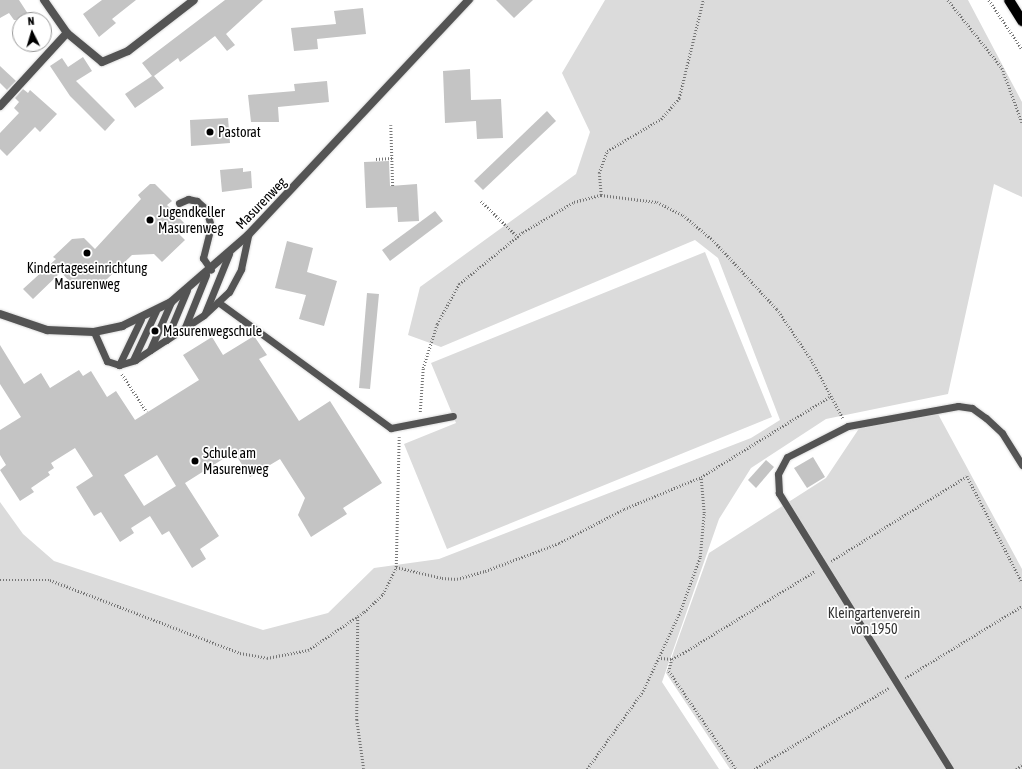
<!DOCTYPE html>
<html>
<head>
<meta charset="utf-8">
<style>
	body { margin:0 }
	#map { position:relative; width:1022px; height:769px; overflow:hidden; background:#fff; font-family:"Asap Condensed",sans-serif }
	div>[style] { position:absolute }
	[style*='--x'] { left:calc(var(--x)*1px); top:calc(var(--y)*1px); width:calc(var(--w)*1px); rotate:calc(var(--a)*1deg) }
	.green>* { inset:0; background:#dbdbdb }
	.building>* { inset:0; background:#c4c4c4 }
	.path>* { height:2.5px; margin-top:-1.25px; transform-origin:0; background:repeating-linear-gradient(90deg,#767676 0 1px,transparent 0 3px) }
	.roads { filter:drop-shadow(0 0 1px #dbdbdb) drop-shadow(0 0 1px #dbdbdb) }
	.lane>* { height:7px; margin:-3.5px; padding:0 3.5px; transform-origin:3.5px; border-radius:3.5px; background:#545454 }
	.street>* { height:8px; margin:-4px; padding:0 4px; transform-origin:4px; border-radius:4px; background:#545454 }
	.primary>* { height:10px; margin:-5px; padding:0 5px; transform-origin:5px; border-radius:5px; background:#000 }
	.dots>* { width:11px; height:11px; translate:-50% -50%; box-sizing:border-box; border:2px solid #fff; border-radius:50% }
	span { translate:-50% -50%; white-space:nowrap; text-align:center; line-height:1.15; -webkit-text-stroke:3.5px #fff; paint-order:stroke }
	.poi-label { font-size:14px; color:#000 }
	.left { translate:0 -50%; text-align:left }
	.street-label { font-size:14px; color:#000 }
	.park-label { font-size:14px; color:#323232 }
	.north { position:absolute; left:12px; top:12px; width:40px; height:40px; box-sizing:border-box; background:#fff; border:1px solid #999; border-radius:50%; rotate:355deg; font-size:11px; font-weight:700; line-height:16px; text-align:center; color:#000 }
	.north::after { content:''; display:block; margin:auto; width:14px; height:18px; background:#000; clip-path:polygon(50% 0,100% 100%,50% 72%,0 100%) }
</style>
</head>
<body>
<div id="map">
	<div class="green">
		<div style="clip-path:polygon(605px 0,968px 0,1022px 102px,1022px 197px,994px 184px,948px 394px,826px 419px,751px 468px,719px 519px,662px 682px,719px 769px,0 769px,0 502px,23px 534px,54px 561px,263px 630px,328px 613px,374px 568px,439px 559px,751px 438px,780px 420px,718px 258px,695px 240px,441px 347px,408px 335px,420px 287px,576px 174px,590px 132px,562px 73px)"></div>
		<div style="clip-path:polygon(705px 252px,772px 417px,447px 549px,404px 444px,456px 423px,431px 363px)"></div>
		<div style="clip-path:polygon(938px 414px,1022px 569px,1022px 769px,730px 769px,666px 673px,709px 553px,826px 478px,860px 427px)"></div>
	</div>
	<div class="building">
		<div style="clip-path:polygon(0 0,19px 0,32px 20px,14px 20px,9px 13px,0 18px)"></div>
		<div style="clip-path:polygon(102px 0,136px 0,112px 19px,116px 23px,99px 37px,83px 14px)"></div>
		<div style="clip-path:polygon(225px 0,263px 0,226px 34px,235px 45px,227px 51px,215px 36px,180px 62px,178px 58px,154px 76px,164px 88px,135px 108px,125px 94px,152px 76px,142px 63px)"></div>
		<div style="clip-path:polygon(496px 0,533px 0,514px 18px)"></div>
		<div style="clip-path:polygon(363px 8px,366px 34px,317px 39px,318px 49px,294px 51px,291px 28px,336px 24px,334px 11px)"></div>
		<div style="clip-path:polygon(83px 57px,92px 71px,76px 81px,115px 120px,105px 131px,70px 96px,50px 66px,62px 58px,68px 67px)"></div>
		<div style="clip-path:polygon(0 66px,16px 81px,7px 90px,0 83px)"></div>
		<div style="clip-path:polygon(470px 69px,471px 100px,501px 99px,503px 138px,477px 139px,476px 121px,445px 123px,443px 71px)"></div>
		<div style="clip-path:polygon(327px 81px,329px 102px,278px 107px,279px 122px,251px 122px,248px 95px,295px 91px,294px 84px)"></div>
		<div style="clip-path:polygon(23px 89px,28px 93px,30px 90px,57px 114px,40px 132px,35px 127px,7px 156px,0 149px,0 133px,19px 113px,14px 108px,19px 102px,15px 98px)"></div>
		<div style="clip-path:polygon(547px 111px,556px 121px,483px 190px,474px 181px)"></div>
		<div style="clip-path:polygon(228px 118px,230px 143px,191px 146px,190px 120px)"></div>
		<div style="clip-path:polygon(389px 161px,390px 186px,417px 184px,419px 221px,398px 222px,397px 207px,366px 208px,364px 162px)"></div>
		<div style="clip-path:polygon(243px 168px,243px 172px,251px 171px,252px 188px,222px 192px,220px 170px)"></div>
		<div style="clip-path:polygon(150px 184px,155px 184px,172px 201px,167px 205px,186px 225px,178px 233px,185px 240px,162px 262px,154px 254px,132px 255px,106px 280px,69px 281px,61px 272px,33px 299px,23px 289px,56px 259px,53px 257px,72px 239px,84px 238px,95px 249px,141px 199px,138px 195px)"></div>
		<div style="clip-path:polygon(435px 211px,443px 221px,390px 261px,382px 250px)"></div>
		<div style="clip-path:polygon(287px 241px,313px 248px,307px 272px,337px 281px,324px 326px,299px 319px,306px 295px,275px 288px)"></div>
		<div style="clip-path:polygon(367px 293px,379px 294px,370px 389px,359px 388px)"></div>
		<div style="clip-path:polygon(evenodd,254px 336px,267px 355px,259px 359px,299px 421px,330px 401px,382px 483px,343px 508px,347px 514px,311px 537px,298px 515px,305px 498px,280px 459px,250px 477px,234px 452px,185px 483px,219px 536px,200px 549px,206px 559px,192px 568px,169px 531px,162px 535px,150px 516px,131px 528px,134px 533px,120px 542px,101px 512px,94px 516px,76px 487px,93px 476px,75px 448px,51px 463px,54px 468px,48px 472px,50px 475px,31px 488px,34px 492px,20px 501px,0 470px,6px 465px,0 455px,0 430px,21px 417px,0 384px,0 345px,24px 384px,41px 373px,50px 388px,79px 370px,83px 376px,91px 371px,107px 397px,116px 391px,135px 420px,199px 380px,183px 355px,212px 337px,223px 355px,254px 336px,157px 455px,176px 486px,144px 506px,124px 475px,157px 455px)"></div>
		<div style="clip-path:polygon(813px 457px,825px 477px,807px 488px,794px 468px)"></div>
		<div style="clip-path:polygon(766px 460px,774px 467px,756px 488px,748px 480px)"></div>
	</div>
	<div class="path">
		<div style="--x:948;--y:0;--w:87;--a:51.5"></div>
		<div style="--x:1002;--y:68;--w:58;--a:69.7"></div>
		<div style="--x:989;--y:0;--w:59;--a:56"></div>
		<div style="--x:391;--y:125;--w:62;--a:88.2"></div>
		<div style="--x:376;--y:159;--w:16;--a:-4"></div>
		<div style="--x:601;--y:195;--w:22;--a:-95"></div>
		<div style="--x:599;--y:173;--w:23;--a:-70"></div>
		<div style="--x:607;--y:151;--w:63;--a:-30.7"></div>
		<div style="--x:661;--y:119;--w:28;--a:-49"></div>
		<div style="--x:679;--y:98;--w:101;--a:-76.2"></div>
		<div style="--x:481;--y:201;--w:52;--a:44.2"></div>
		<div style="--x:122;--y:374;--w:45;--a:56.7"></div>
		<div style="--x:420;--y:412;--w:44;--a:-86.1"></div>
		<div style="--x:423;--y:368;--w:46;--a:-72.3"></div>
		<div style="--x:437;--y:324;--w:46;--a:-61.2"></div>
		<div style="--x:459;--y:284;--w:82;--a:-39.1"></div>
		<div style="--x:523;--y:232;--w:59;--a:-30.5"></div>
		<div style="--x:574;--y:202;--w:28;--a:-15"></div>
		<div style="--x:601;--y:195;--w:56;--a:7.1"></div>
		<div style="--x:657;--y:202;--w:29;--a:27"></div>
		<div style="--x:683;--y:215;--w:39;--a:40"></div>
		<div style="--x:713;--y:240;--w:94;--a:47.2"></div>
		<div style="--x:777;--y:309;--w:60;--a:55.8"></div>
		<div style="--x:811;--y:359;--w:67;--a:61.5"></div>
		<div style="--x:831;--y:561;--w:160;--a:-32"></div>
		<div style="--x:967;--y:476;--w:119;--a:62.6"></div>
		<div style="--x:396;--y:567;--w:47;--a:13.4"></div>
		<div style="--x:442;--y:578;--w:15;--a:4"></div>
		<div style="--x:457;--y:579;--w:29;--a:-16"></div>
		<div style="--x:485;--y:571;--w:79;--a:-20.7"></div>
		<div style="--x:559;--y:543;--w:73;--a:-27.6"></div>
		<div style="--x:624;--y:509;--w:83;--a:-22.6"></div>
		<div style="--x:0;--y:580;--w:50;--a:0"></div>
		<div style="--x:50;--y:580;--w:204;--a:21"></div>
		<div style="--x:240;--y:653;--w:27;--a:10"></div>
		<div style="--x:267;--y:658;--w:42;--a:-11"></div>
		<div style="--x:308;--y:650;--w:68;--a:-34.2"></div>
		<div style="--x:364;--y:612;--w:26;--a:-43"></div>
		<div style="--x:383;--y:594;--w:30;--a:-64"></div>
		<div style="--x:396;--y:567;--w:130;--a:-88.7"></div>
		<div style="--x:358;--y:617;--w:103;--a:90.6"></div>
		<div style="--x:357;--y:720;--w:49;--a:81.9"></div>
		<div style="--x:661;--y:658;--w:11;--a:5"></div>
		<div style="--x:672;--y:659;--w:13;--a:-29"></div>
		<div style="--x:683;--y:653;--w:155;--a:-31.8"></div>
		<div style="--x:672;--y:659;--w:12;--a:104"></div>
		<div style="--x:669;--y:671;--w:119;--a:55.6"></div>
		<div style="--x:905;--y:678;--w:137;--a:-31.6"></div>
		<div style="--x:587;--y:769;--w:96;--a:-54.3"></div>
		<div style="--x:643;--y:691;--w:87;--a:-64.9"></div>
		<div style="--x:680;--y:612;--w:59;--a:-70"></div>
		<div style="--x:700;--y:557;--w:44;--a:-84.8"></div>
		<div style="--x:704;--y:513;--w:36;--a:-95"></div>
		<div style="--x:701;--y:477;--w:151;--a:-32"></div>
		<div style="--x:754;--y:769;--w:157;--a:-31"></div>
		<div style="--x:1016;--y:769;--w:7;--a:-34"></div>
	</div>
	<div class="roads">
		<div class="lane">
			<div style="--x:179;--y:203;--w:10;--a:-24"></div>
			<div style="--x:188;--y:199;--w:9;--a:13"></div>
			<div style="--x:197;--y:201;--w:12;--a:42"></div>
			<div style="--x:206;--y:209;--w:18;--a:74"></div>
			<div style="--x:211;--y:226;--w:33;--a:104"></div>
			<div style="--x:203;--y:258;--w:14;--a:56"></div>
			<div style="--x:218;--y:302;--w:214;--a:36.1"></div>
			<div style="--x:391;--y:428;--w:63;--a:-11"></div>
			<div style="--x:205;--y:313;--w:64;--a:-67.9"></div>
			<div style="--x:185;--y:327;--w:56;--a:-68"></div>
			<div style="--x:94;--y:332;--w:32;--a:66"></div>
			<div style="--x:107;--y:361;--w:13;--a:18"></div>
			<div style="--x:119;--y:365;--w:17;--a:-17"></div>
			<div style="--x:135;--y:360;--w:37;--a:-33"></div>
			<div style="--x:166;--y:340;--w:45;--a:-33.3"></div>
			<div style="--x:204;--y:315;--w:34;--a:-43"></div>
			<div style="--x:229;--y:292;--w:26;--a:-62"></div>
			<div style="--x:241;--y:269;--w:35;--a:-78"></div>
			<div style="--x:166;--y:340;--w:54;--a:-67.2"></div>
			<div style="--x:150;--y:350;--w:52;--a:-66.4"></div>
			<div style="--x:133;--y:360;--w:54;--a:-64.9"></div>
			<div style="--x:119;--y:365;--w:51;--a:-64.4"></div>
			<div style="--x:950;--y:769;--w:325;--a:-121.8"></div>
			<div style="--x:779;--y:493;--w:19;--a:-93"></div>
			<div style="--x:778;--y:474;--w:19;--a:-62"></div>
			<div style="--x:787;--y:457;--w:68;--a:-26.9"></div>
			<div style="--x:848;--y:426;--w:112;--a:-10.3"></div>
			<div style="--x:958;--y:406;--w:14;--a:8"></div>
			<div style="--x:972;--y:408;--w:17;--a:36"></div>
			<div style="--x:986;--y:418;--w:22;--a:43"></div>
			<div style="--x:1002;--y:433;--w:38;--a:58"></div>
		</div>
		<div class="street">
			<div style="--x:44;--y:0;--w:40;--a:55.1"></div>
			<div style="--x:67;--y:33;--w:45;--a:39.6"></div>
			<div style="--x:102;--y:62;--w:28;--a:-23"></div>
			<div style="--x:128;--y:51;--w:83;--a:-37.7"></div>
			<div style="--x:0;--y:106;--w:99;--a:-47.5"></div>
			<div style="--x:0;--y:314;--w:50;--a:18.8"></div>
			<div style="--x:47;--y:330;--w:47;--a:2.4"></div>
			<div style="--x:94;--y:332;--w:29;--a:-12"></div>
			<div style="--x:122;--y:326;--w:55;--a:-26.1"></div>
			<div style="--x:171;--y:302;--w:102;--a:-41"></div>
			<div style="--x:248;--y:235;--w:323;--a:-46.8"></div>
		</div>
		<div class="primary">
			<div style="--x:1009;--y:0;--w:25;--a:58"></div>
		</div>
	</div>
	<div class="dots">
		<div style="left:210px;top:132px;background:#000"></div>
		<div style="left:150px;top:220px;background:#000"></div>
		<div style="left:87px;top:253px;background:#000"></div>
		<div style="left:155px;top:331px;background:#000"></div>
		<div style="left:195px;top:461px;background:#000"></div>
	</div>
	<div class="poi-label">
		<span class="left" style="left:218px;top:132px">Pastorat</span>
		<span class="left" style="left:158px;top:220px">Jugendkeller<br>Masurenweg</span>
		<span style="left:87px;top:276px">Kindertageseinrichtung<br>Masurenweg</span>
		<span class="left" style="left:163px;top:331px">Masurenwegschule</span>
		<span class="left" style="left:203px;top:461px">Schule am<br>Masurenweg</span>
	</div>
	<div class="street-label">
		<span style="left:261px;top:203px;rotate:-46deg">Masurenweg</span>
	</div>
	<div class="park-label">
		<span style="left:874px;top:621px">Kleingartenverein<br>von 1950</span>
	</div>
	<div class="north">N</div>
</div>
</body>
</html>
